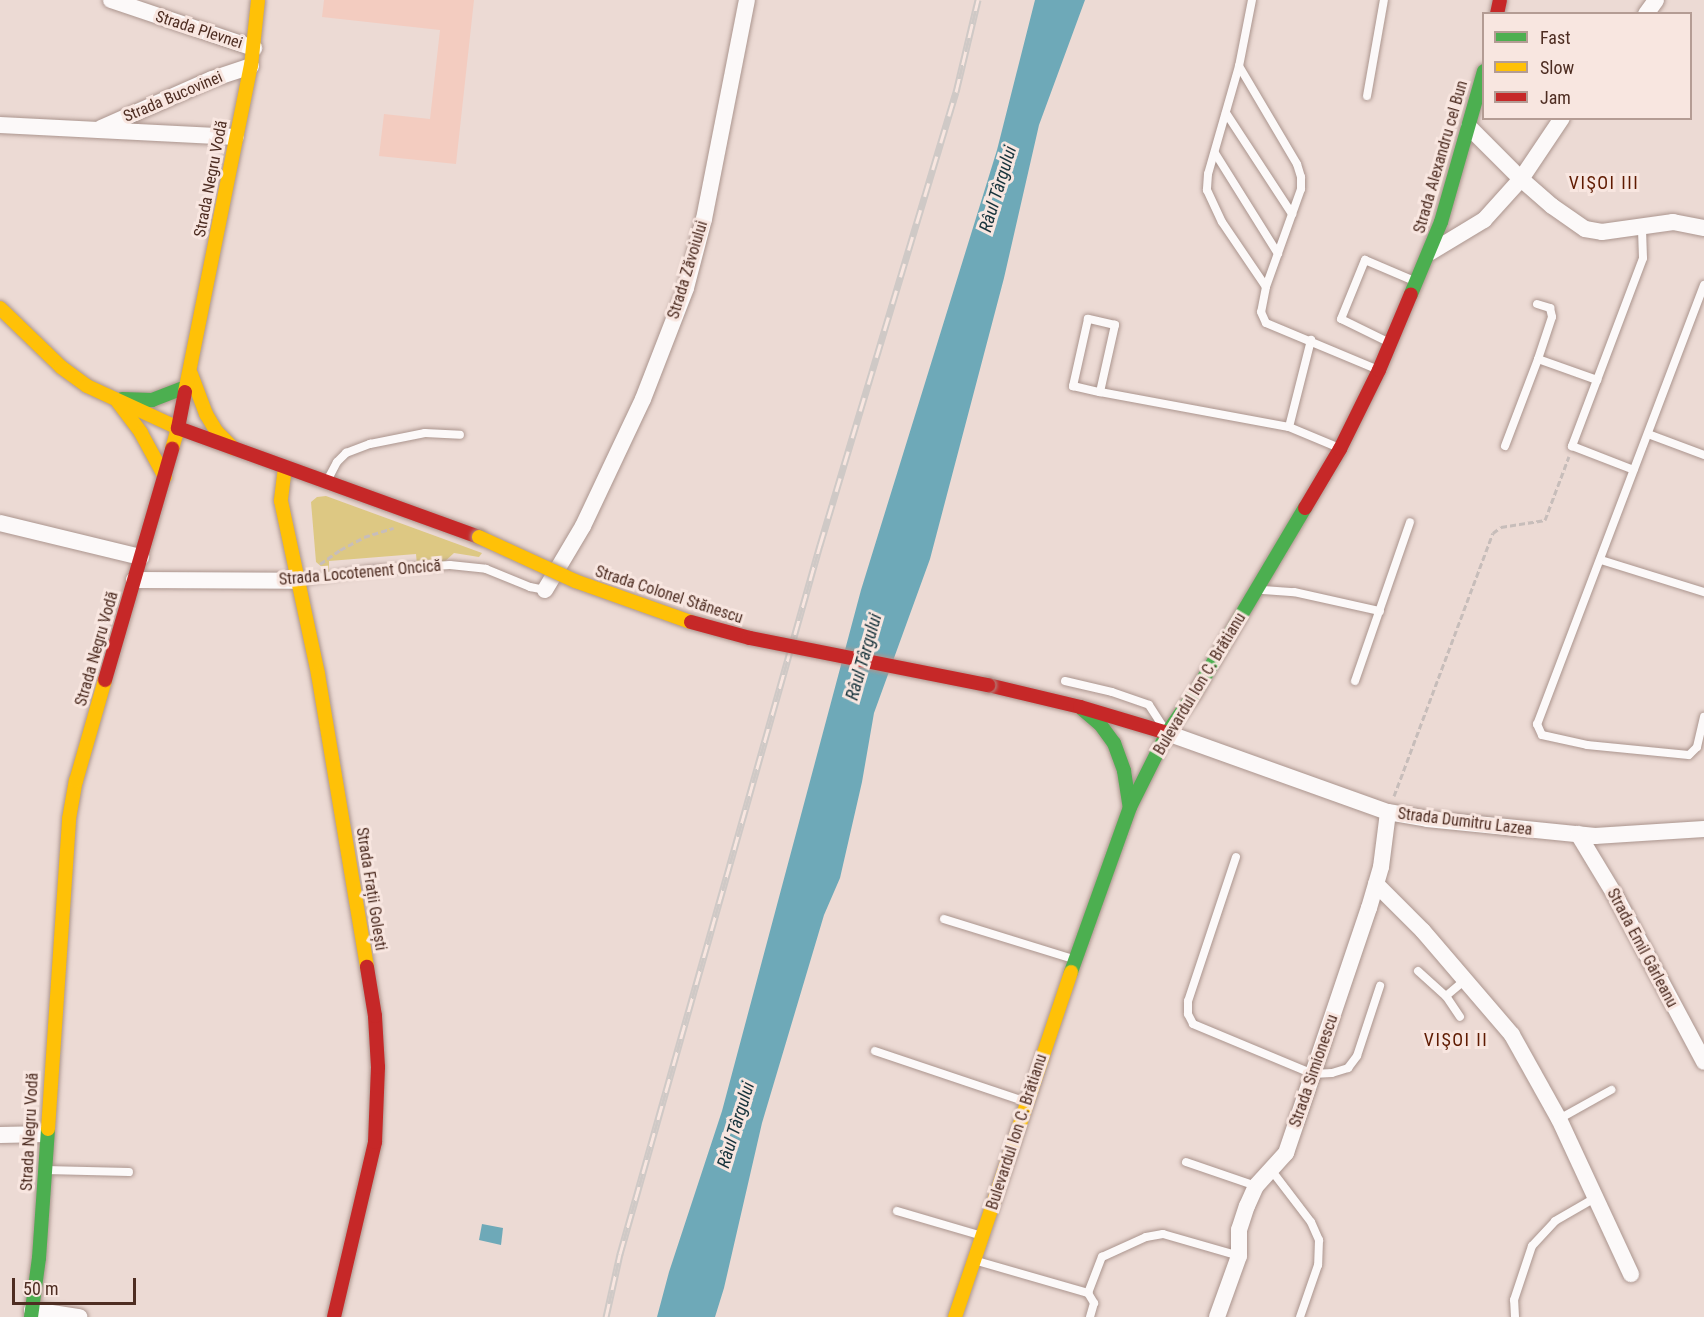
<!DOCTYPE html>
<html>
<head>
<meta charset="utf-8">
<style>
	body { margin:0 }
	#map { position:relative; width:1704px; height:1317px; overflow:hidden; background:#ecdad4; font-family:"Roboto Condensed",sans-serif }
	div>[style] { position:absolute }
	[style*='--x'] { left:calc(var(--x)*1px); top:calc(var(--y)*1px); width:calc(var(--w)*1px); rotate:calc(var(--a)*1deg) }
	.built>* { inset:0; background:#f3ccc0 }
	.green>* { inset:0; background:#ddc883 }
	.water>* { inset:0; background:#6ea9b8 }
	.path>* { height:3px; margin-top:-1.5px; transform-origin:0; background:repeating-linear-gradient(90deg,#c7bdba 0 6px,transparent 0 9px) }
	.roads { filter:drop-shadow(0 0 2px #ab958e) drop-shadow(0 0 2px #ab958e) }
	.lane>* { height:8px; margin:-4px; padding:0 4px; transform-origin:4px; border-radius:4px; background:#fcf9f9 }
	.street>* { height:16px; margin:-8px; padding:0 8px; transform-origin:8px; border-radius:8px; background:#fcf9f9 }
	.fast>* { height:14px; margin:-7px; padding:0 7px; transform-origin:7px; border-radius:7px; background:#4caf50 }
	.slow>* { height:14px; margin:-7px; padding:0 7px; transform-origin:7px; border-radius:7px; background:#ffc107 }
	.jam>* { height:14px; margin:-7px; padding:0 7px; transform-origin:7px; border-radius:7px; background:#c62828 }
	.rail>* { height:7px; margin-top:-3.5px; transform-origin:0; background:repeating-linear-gradient(90deg,#f8e6e0 0 14px,#cfc9c6 0 28px); box-sizing:border-box; border-block:2px solid #cfc9c6 }
	.bridges { filter:drop-shadow(0 0 2px #ab958e) drop-shadow(0 0 2px #ab958e) }
	.slow-bridge>* { height:14px; margin:-7px; padding:0 7px; transform-origin:7px; border-radius:7px; background:#ffc107 }
	.jam-bridge>* { height:14px; margin:-7px; padding:0 7px; transform-origin:7px; border-radius:7px; background:#c62828 }
	span { translate:-50% -50%; white-space:nowrap; text-align:center; line-height:1.15; -webkit-text-stroke:6px #f8e6e0; paint-order:stroke }
	.street-label { font-size:16px; color:#4e2d22 }
	.neighbourhood-label { font-size:18px; color:#5f1a01; letter-spacing:1.5px }
	.water-label { font-size:18px; color:#17333b; font-style:italic }
	.legend { position:absolute; left:1482px; top:12px; width:210px; height:108px; box-sizing:border-box; background:#f8e6e0; border:2px solid #b49c94; margin:0; padding:8px 10px; list-style:none; font-size:18px; color:#4e2d22 }
	.legend li { display:flex; align-items:center; gap:12px; height:30px }
	.legend b { width:30px; border:2px solid #b49c94 }
	.scale { position:absolute; left:12px; top:1278px; width:124px; height:27px; box-sizing:border-box; border:3px solid #4e2d22; border-top:0; padding-left:8px; font-size:18px; line-height:21px; white-space:nowrap; color:#4e2d22; -webkit-text-stroke:4px #f8e6e0; paint-order:stroke }
</style>
</head>
<body>
<div id="map">
	<div class="built">
		<div style="clip-path:polygon(324px 0,474px 0,456px 164px,379px 156px,384px 114px,430px 119px,440px 30px,322px 17px)"></div>
	</div>
	<div class="green">
		<div style="clip-path:polygon(326px 496px,482px 553px,479px 557px,454px 553px,442px 564px,417px 565px,416px 554px,329px 561px,329px 573px,316px 562px,311px 502px,317px 497px)"></div>
	</div>
	<div class="water">
		<div style="clip-path:polygon(1035px 0,1085px 0,1039px 125px,1004px 278px,930px 559px,874px 713px,862px 782px,840px 878px,824px 915px,762px 1123px,724px 1288px,715px 1317px,657px 1317px,669px 1272px,722px 1111px,861px 590px,997px 150px)"></div>
		<div style="clip-path:polygon(482px 1224px,503px 1228px,501px 1245px,479px 1240px)"></div>
	</div>
	<div class="path">
		<div style="--x:320;--y:564;--w:24;--a:-35"></div>
		<div style="--x:340;--y:550;--w:27;--a:-28"></div>
		<div style="--x:364;--y:537;--w:31;--a:-17"></div>
		<div style="--x:1394;--y:796;--w:281;--a:-69.4"></div>
		<div style="--x:1493;--y:533;--w:10;--a:-37"></div>
		<div style="--x:1501;--y:527;--w:45;--a:-9"></div>
		<div style="--x:1545;--y:520;--w:68;--a:-69.4"></div>
	</div>
	<div class="roads">
		<div class="lane">
			<div style="--x:1252;--y:0;--w:67;--a:101.1"></div>
			<div style="--x:1239;--y:66;--w:114;--a:59.4"></div>
			<div style="--x:1297;--y:164;--w:14;--a:73"></div>
			<div style="--x:1301;--y:177;--w:12;--a:90"></div>
			<div style="--x:1301;--y:189;--w:104;--a:109.7"></div>
			<div style="--x:1266;--y:287;--w:25;--a:101"></div>
			<div style="--x:1261;--y:312;--w:12;--a:66"></div>
			<div style="--x:1266;--y:323;--w:119;--a:22.7"></div>
			<div style="--x:1239;--y:66;--w:112;--a:106"></div>
			<div style="--x:1208;--y:174;--w:16;--a:94"></div>
			<div style="--x:1207;--y:190;--w:35;--a:65"></div>
			<div style="--x:1222;--y:222;--w:78;--a:55.9"></div>
			<div style="--x:1367;--y:96;--w:97;--a:-80"></div>
			<div style="--x:1226;--y:113;--w:121;--a:56.8"></div>
			<div style="--x:1215;--y:153;--w:119;--a:58"></div>
			<div style="--x:1704;--y:285;--w:470;--a:110.8"></div>
			<div style="--x:1537;--y:724;--w:12;--a:66"></div>
			<div style="--x:1542;--y:735;--w:46;--a:12.5"></div>
			<div style="--x:1587;--y:745;--w:102;--a:5.6"></div>
			<div style="--x:1689;--y:755;--w:11;--a:-45"></div>
			<div style="--x:1697;--y:747;--w:31;--a:-77"></div>
			<div style="--x:1537;--y:304;--w:14;--a:17"></div>
			<div style="--x:1550;--y:308;--w:9;--a:77"></div>
			<div style="--x:1552;--y:317;--w:44;--a:108.4"></div>
			<div style="--x:1386;--y:341;--w:50;--a:-153.9"></div>
			<div style="--x:1341;--y:319;--w:64;--a:-67.9"></div>
			<div style="--x:1365;--y:260;--w:51;--a:23.1"></div>
			<div style="--x:1597;--y:380;--w:130;--a:-69.3"></div>
			<div style="--x:1643;--y:258;--w:32;--a:-92"></div>
			<div style="--x:1100;--y:392;--w:69;--a:-77.4"></div>
			<div style="--x:1115;--y:325;--w:28;--a:-167"></div>
			<div style="--x:1088;--y:319;--w:69;--a:102.6"></div>
			<div style="--x:1073;--y:386;--w:28;--a:13"></div>
			<div style="--x:1100;--y:392;--w:192;--a:10.5"></div>
			<div style="--x:1289;--y:427;--w:52;--a:22.6"></div>
			<div style="--x:1289;--y:427;--w:90;--a:-75.8"></div>
			<div style="--x:1648;--y:434;--w:60;--a:20.6"></div>
			<div style="--x:1505;--y:446;--w:93;--a:-69.2"></div>
			<div style="--x:1538;--y:359;--w:63;--a:19.6"></div>
			<div style="--x:1597;--y:380;--w:71;--a:110.7"></div>
			<div style="--x:1572;--y:446;--w:66;--a:21.2"></div>
			<div style="--x:328;--y:479;--w:19;--a:-62"></div>
			<div style="--x:337;--y:462;--w:13;--a:-45"></div>
			<div style="--x:346;--y:453;--w:26;--a:-21"></div>
			<div style="--x:370;--y:444;--w:56;--a:-11.3"></div>
			<div style="--x:425;--y:433;--w:35;--a:3"></div>
			<div style="--x:1601;--y:560;--w:108;--a:17.3"></div>
			<div style="--x:299;--y:581;--w:71;--a:-8.9"></div>
			<div style="--x:369;--y:570;--w:81;--a:-3.5"></div>
			<div style="--x:450;--y:565;--w:36;--a:6"></div>
			<div style="--x:486;--y:569;--w:48;--a:22.2"></div>
			<div style="--x:530;--y:587;--w:15;--a:11"></div>
			<div style="--x:1263;--y:590;--w:31;--a:4"></div>
			<div style="--x:1294;--y:592;--w:88;--a:12.5"></div>
			<div style="--x:1065;--y:681;--w:48;--a:13.2"></div>
			<div style="--x:1112;--y:692;--w:39;--a:19"></div>
			<div style="--x:1149;--y:705;--w:24;--a:57"></div>
			<div style="--x:1355;--y:681;--w:168;--a:-70.9"></div>
			<div style="--x:1236;--y:857;--w:152;--a:108.4"></div>
			<div style="--x:1188;--y:1001;--w:13;--a:90"></div>
			<div style="--x:1188;--y:1014;--w:11;--a:63"></div>
			<div style="--x:1193;--y:1024;--w:130;--a:22.6"></div>
			<div style="--x:1313;--y:1074;--w:19;--a:-3"></div>
			<div style="--x:1332;--y:1073;--w:17;--a:-17"></div>
			<div style="--x:1348;--y:1068;--w:15;--a:-53"></div>
			<div style="--x:1357;--y:1056;--w:74;--a:-71.8"></div>
			<div style="--x:944;--y:919;--w:132;--a:17.2"></div>
			<div style="--x:1418;--y:971;--w:38;--a:42"></div>
			<div style="--x:1446;--y:996;--w:25;--a:56"></div>
			<div style="--x:1446;--y:996;--w:25;--a:-40"></div>
			<div style="--x:875;--y:1051;--w:157;--a:18.6"></div>
			<div style="--x:1559;--y:1119;--w:60;--a:-29.1"></div>
			<div style="--x:1186;--y:1162;--w:74;--a:18.9"></div>
			<div style="--x:45;--y:1170;--w:84;--a:1.4"></div>
			<div style="--x:1272;--y:1171;--w:64;--a:52.6"></div>
			<div style="--x:1311;--y:1222;--w:20;--a:66"></div>
			<div style="--x:1319;--y:1240;--w:25;--a:92"></div>
			<div style="--x:1318;--y:1265;--w:55;--a:109.1"></div>
			<div style="--x:897;--y:1211;--w:85;--a:16.3"></div>
			<div style="--x:977;--y:1261;--w:116;--a:16.1"></div>
			<div style="--x:1088;--y:1293;--w:39;--a:-69"></div>
			<div style="--x:1102;--y:1257;--w:48;--a:-24.4"></div>
			<div style="--x:1146;--y:1237;--w:17;--a:-10"></div>
			<div style="--x:1163;--y:1234;--w:79;--a:16.1"></div>
			<div style="--x:1088;--y:1293;--w:12;--a:59"></div>
			<div style="--x:1094;--y:1303;--w:15;--a:106"></div>
			<div style="--x:1515;--y:1317;--w:17;--a:-93"></div>
			<div style="--x:1514;--y:1300;--w:57;--a:-71.6"></div>
			<div style="--x:1532;--y:1246;--w:34;--a:-47"></div>
			<div style="--x:1555;--y:1221;--w:46;--a:-29.9"></div>
		</div>
		<div class="street">
			<div style="--x:111;--y:0;--w:151;--a:18.6"></div>
			<div style="--x:1646;--y:14;--w:17;--a:-54"></div>
			<div style="--x:0;--y:125;--w:236;--a:2.9"></div>
			<div style="--x:1469;--y:127;--w:74;--a:45"></div>
			<div style="--x:1521;--y:179;--w:41;--a:41.1"></div>
			<div style="--x:1552;--y:206;--w:40;--a:34.9"></div>
			<div style="--x:1585;--y:229;--w:17;--a:10"></div>
			<div style="--x:1602;--y:232;--w:72;--a:-8"></div>
			<div style="--x:1673;--y:222;--w:32;--a:11"></div>
			<div style="--x:101;--y:128;--w:121;--a:-23.8"></div>
			<div style="--x:212;--y:79;--w:41;--a:-18.4"></div>
			<div style="--x:1431;--y:252;--w:62;--a:-31.1"></div>
			<div style="--x:1484;--y:220;--w:55;--a:-47.9"></div>
			<div style="--x:1521;--y:179;--w:73;--a:-56.1"></div>
			<div style="--x:0;--y:523;--w:145;--a:13.6"></div>
			<div style="--x:134;--y:580;--w:165;--a:0.3"></div>
			<div style="--x:545;--y:590;--w:74;--a:-59.3"></div>
			<div style="--x:583;--y:526;--w:140;--a:-64.7"></div>
			<div style="--x:643;--y:399;--w:119;--a:-68.8"></div>
			<div style="--x:686;--y:288;--w:71;--a:-75.4"></div>
			<div style="--x:704;--y:219;--w:223;--a:-78.9"></div>
			<div style="--x:1167;--y:733;--w:235;--a:19.7"></div>
			<div style="--x:1388;--y:812;--w:40;--a:10"></div>
			<div style="--x:1427;--y:819;--w:169;--a:5.8"></div>
			<div style="--x:1595;--y:836;--w:109;--a:-3.7"></div>
			<div style="--x:1578;--y:834;--w:71;--a:58.8"></div>
			<div style="--x:1615;--y:895;--w:189;--a:61.9"></div>
			<div style="--x:1376;--y:884;--w:66;--a:45"></div>
			<div style="--x:1423;--y:931;--w:137;--a:49.4"></div>
			<div style="--x:1512;--y:1035;--w:96;--a:60.8"></div>
			<div style="--x:1559;--y:1119;--w:171;--a:65.1"></div>
			<div style="--x:0;--y:1135;--w:46;--a:-1.2"></div>
			<div style="--x:32;--y:1310;--w:48;--a:8.5"></div>
			<div style="--x:1217;--y:1317;--w:65;--a:-70.2"></div>
			<div style="--x:1239;--y:1256;--w:26;--a:-90"></div>
			<div style="--x:1239;--y:1230;--w:25;--a:-72"></div>
			<div style="--x:1247;--y:1206;--w:22;--a:-66"></div>
			<div style="--x:1256;--y:1186;--w:45;--a:-47.7"></div>
			<div style="--x:1286;--y:1153;--w:259;--a:-71.3"></div>
			<div style="--x:1369;--y:908;--w:43;--a:-73.7"></div>
			<div style="--x:1381;--y:867;--w:55;--a:-82.7"></div>
		</div>
		<div class="fast">
			<div style="--x:1411;--y:294;--w:78;--a:-67.4"></div>
			<div style="--x:1441;--y:222;--w:157;--a:-74.1"></div>
			<div style="--x:122;--y:399;--w:30;--a:2"></div>
			<div style="--x:152;--y:400;--w:39;--a:-21"></div>
			<div style="--x:1082;--y:709;--w:23;--a:40"></div>
			<div style="--x:1100;--y:724;--w:24;--a:54"></div>
			<div style="--x:1114;--y:743;--w:30;--a:70"></div>
			<div style="--x:1124;--y:771;--w:36;--a:81"></div>
			<div style="--x:1071;--y:972;--w:175;--a:-70.3"></div>
			<div style="--x:1130;--y:807;--w:83;--a:-63.4"></div>
			<div style="--x:1167;--y:733;--w:49;--a:-55"></div>
			<div style="--x:1195;--y:693;--w:215;--a:-59.3"></div>
			<div style="--x:31;--y:1317;--w:60;--a:-82.3"></div>
			<div style="--x:39;--y:1258;--w:129;--a:-86"></div>
		</div>
		<div class="slow">
			<div style="--x:0;--y:308;--w:85;--a:44"></div>
			<div style="--x:61;--y:367;--w:32;--a:36"></div>
			<div style="--x:87;--y:386;--w:100;--a:24.8"></div>
			<div style="--x:178;--y:428;--w:22;--a:106"></div>
			<div style="--x:191;--y:374;--w:43;--a:69.4"></div>
			<div style="--x:206;--y:414;--w:21;--a:59"></div>
			<div style="--x:217;--y:432;--w:23;--a:45"></div>
			<div style="--x:185;--y:392;--w:333;--a:-78.6"></div>
			<div style="--x:251;--y:66;--w:66;--a:-83.9"></div>
			<div style="--x:118;--y:402;--w:39;--a:53"></div>
			<div style="--x:141;--y:433;--w:50;--a:61.4"></div>
			<div style="--x:285;--y:467;--w:34;--a:97"></div>
			<div style="--x:281;--y:501;--w:177;--a:77.9"></div>
			<div style="--x:318;--y:674;--w:297;--a:80.5"></div>
			<div style="--x:48;--y:1129;--w:311;--a:-86.1"></div>
			<div style="--x:69;--y:819;--w:39;--a:-80"></div>
			<div style="--x:76;--y:781;--w:105;--a:-74"></div>
			<div style="--x:955;--y:1317;--w:364;--a:-71.4"></div>
		</div>
		<div class="jam">
			<div style="--x:1497;--y:14;--w:14;--a:-78"></div>
			<div style="--x:185;--y:392;--w:37;--a:101"></div>
			<div style="--x:178;--y:428;--w:320;--a:19.9"></div>
			<div style="--x:1305;--y:508;--w:69;--a:-59.3"></div>
			<div style="--x:1340;--y:449;--w:88;--a:-63.7"></div>
			<div style="--x:1379;--y:370;--w:82;--a:-67.2"></div>
			<div style="--x:105;--y:680;--w:241;--a:-73.8"></div>
			<div style="--x:988;--y:685;--w:95;--a:13.4"></div>
			<div style="--x:1080;--y:707;--w:91;--a:16.6"></div>
			<div style="--x:334;--y:1317;--w:180;--a:-76.8"></div>
			<div style="--x:375;--y:1142;--w:75;--a:-87.7"></div>
			<div style="--x:378;--y:1067;--w:51;--a:-93.4"></div>
			<div style="--x:375;--y:1016;--w:50;--a:-99.3"></div>
		</div>
	</div>
	<div class="rail">
		<div style="--x:606;--y:1317;--w:65;--a:-77.5"></div>
		<div style="--x:620;--y:1254;--w:737;--a:-74.25"></div>
		<div style="--x:820;--y:545;--w:473;--a:-73.3"></div>
		<div style="--x:956;--y:92;--w:95;--a:-76.6"></div>
	</div>
	<div class="bridges">
		<div class="slow-bridge">
			<div style="--x:479;--y:537;--w:106;--a:24.6"></div>
			<div style="--x:575;--y:581;--w:123;--a:19.5"></div>
		</div>
		<div class="jam-bridge">
			<div style="--x:691;--y:622;--w:61;--a:15.2"></div>
			<div style="--x:750;--y:638;--w:243;--a:11.2"></div>
		</div>
	</div>
	<div class="street-label">
		<span style="left:199px;top:30px;rotate:18deg">Strada Plevnei</span>
		<span style="left:173px;top:97px;rotate:-23deg">Strada Bucovinei</span>
		<span style="left:1441px;top:157px;rotate:-74deg">Strada Alexandru cel Bun</span>
		<span style="left:211px;top:179px;rotate:-79deg">Strada Negru Vodă</span>
		<span style="left:688px;top:270px;rotate:-73deg">Strada Zăvoiului</span>
		<span style="left:360px;top:573px;rotate:-5deg">Strada Locotenent Oncică</span>
		<span style="left:669px;top:595px;rotate:18deg">Strada Colonel Stănescu</span>
		<span style="left:97px;top:649px;rotate:-74deg">Strada Negru Vodă</span>
		<span style="left:1200px;top:684px;rotate:-59deg">Bulevardul Ion C. Brătianu</span>
		<span style="left:1465px;top:822px;rotate:7deg">Strada Dumitru Lazea</span>
		<span style="left:371px;top:889px;rotate:81deg">Strada Frații Golești</span>
		<span style="left:1642px;top:948px;rotate:62deg">Strada Emil Gârleanu</span>
		<span style="left:1314px;top:1071px;rotate:-71deg">Strada Simionescu</span>
		<span style="left:30px;top:1132px;rotate:-87deg">Strada Negru Vodă</span>
		<span style="left:1017px;top:1132px;rotate:-72deg">Bulevardul Ion C. Brătianu</span>
	</div>
	<div class="neighbourhood-label">
		<span style="left:1604px;top:183px">VIŞOI III</span>
		<span style="left:1456px;top:1040px">VIŞOI II</span>
	</div>
	<div class="water-label">
		<span style="left:998px;top:189px;rotate:-73deg">Râul Târgului</span>
		<span style="left:864px;top:657px;rotate:-74deg">Râul Târgului</span>
		<span style="left:736px;top:1125px;rotate:-73deg">Râul Târgului</span>
	</div>
	<ul class="legend">
	<li><b style="height:8px;background:#4caf50"></b>Fast</li>
	<li><b style="height:8px;background:#ffc107"></b>Slow</li>
	<li><b style="height:8px;background:#c62828"></b>Jam</li>
	</ul>
	<div class="scale">50 m</div>
</div>
</body>
</html>
